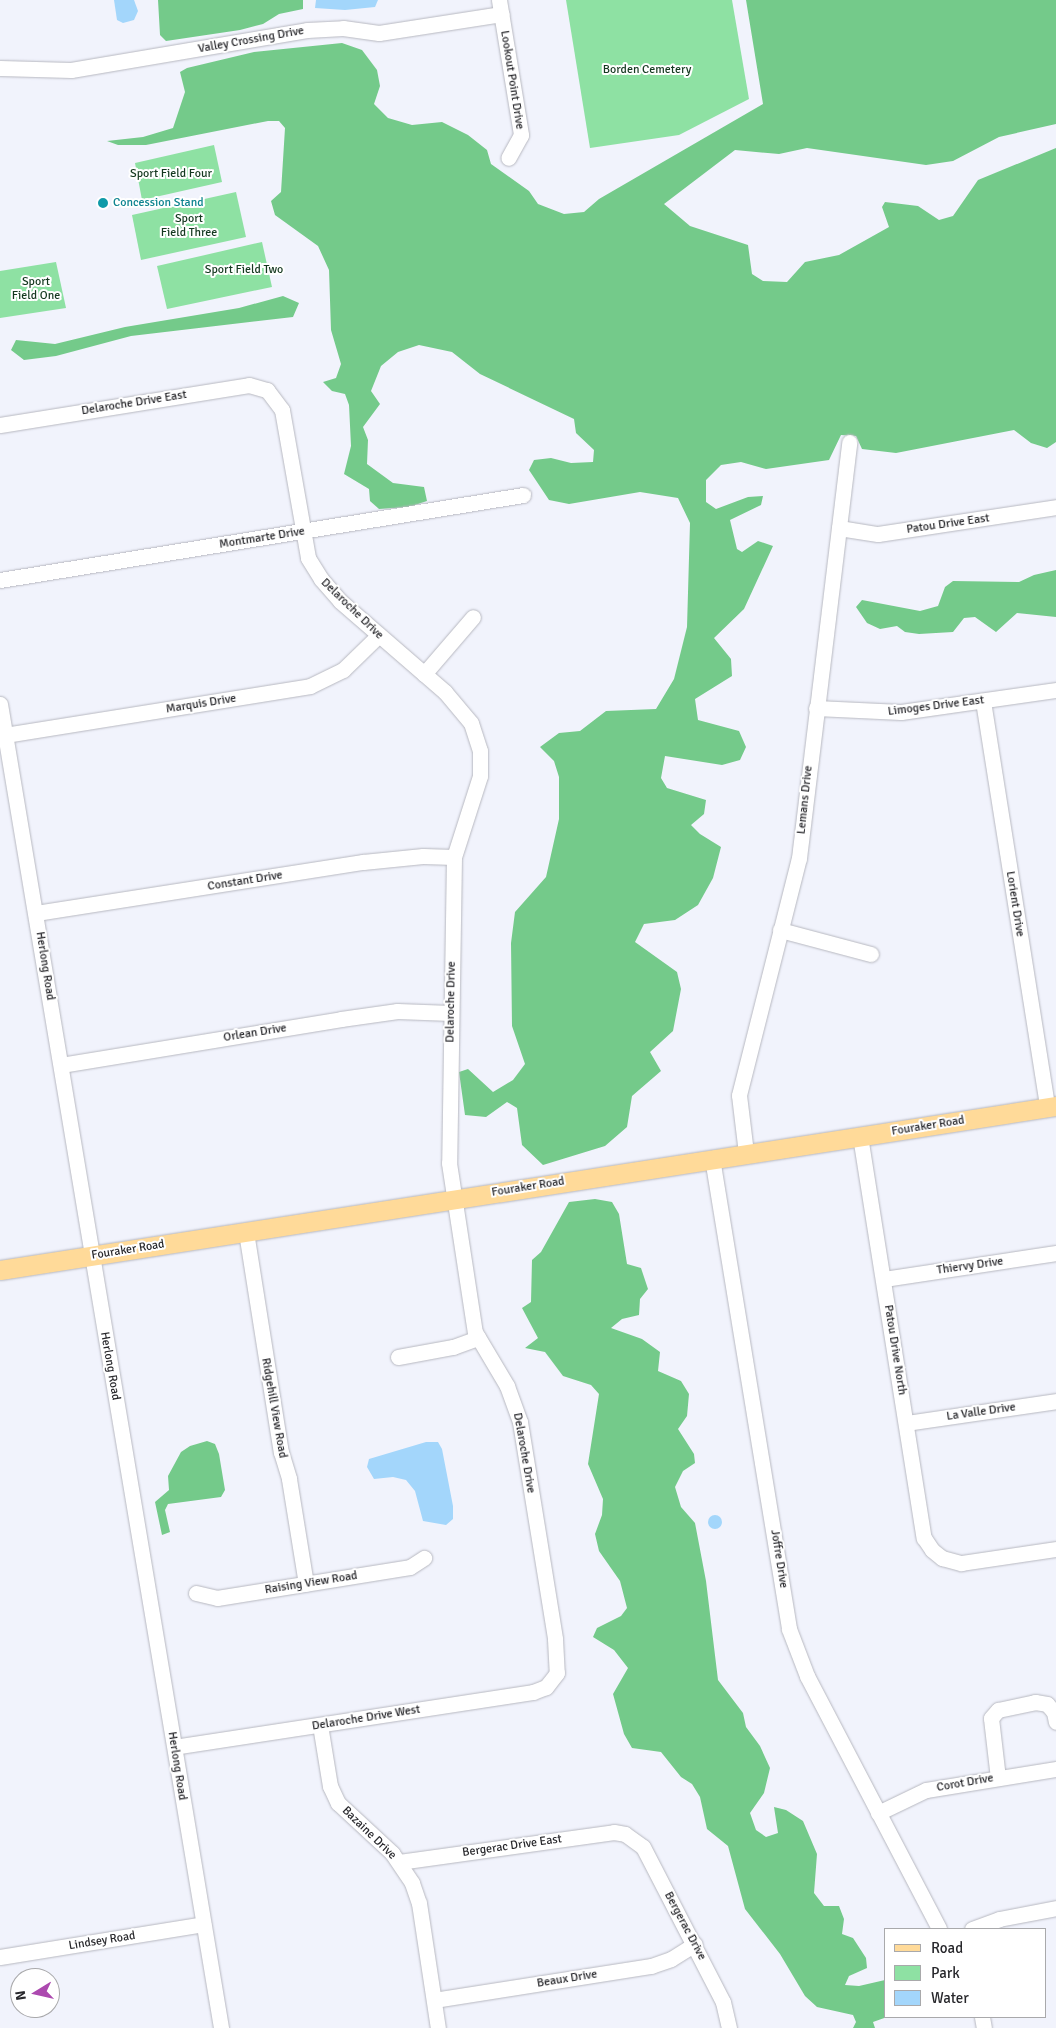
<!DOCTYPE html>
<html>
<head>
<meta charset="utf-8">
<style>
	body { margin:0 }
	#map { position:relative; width:1056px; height:2028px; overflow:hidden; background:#f1f3fc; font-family:Signika,sans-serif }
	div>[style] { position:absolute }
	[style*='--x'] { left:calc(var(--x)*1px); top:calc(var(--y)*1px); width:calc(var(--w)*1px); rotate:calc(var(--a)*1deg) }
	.green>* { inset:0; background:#8ee1a3 }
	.forest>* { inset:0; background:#74ca8a }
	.water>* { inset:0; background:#a3d6fb }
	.round { border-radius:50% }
	.roads { filter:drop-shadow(0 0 1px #b7b8c0) drop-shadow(0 0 1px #b7b8c0) }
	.minor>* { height:15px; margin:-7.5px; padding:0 7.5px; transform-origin:7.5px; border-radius:7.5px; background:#fff }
	.major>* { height:19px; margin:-9.5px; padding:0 9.5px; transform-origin:9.5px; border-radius:9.5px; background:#ffda99 }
	.dots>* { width:14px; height:14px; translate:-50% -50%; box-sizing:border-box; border:2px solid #fff; border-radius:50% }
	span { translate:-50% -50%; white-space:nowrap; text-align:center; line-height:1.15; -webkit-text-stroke:4px #fff; paint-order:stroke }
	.street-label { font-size:12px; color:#28282c }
	.park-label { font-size:12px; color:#153920 }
	.culture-label { font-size:12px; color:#0d838f }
	.left { translate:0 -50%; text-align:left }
	.legend { position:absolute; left:884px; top:1928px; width:162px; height:90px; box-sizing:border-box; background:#fff; border:1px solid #a9a9ab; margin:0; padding:6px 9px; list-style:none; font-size:15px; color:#28282c }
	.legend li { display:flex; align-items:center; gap:10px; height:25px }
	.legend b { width:25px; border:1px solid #a9a9ab }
	.north { position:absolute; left:10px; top:1968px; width:50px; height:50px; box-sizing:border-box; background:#fff; border:1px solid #a9a9ab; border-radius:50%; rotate:261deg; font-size:14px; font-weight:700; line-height:20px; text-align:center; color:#28282c }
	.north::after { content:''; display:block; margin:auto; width:18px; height:22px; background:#ac49af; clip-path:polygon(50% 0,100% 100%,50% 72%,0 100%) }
</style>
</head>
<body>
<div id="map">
	<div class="green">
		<div style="clip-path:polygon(566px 0,732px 0,749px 99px,679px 135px,590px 148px)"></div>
		<div style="clip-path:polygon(214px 145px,222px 182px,142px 200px,135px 163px)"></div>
		<div style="clip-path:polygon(236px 192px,246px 237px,141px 260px,132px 215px)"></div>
		<div style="clip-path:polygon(262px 242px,272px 287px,167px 309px,157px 266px)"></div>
		<div style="clip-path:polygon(56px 262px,66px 308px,0 318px,0 271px)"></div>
	</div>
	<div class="forest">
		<div style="clip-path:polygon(158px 0,303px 0,303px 9px,279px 14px,263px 24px,240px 30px,166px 41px,160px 35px)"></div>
		<div style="clip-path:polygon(746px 0,1056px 0,1056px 124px,999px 137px,953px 161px,926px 165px,807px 148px,779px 154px,735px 150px,664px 204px,690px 226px,748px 245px,752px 274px,763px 281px,787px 282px,805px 262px,839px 255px,889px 227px,882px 207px,885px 202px,918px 206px,939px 220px,953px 216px,978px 180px,1056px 148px,1056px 442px,1047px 448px,1031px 443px,1014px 430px,896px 453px,862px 449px,856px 436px,841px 435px,829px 460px,766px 469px,741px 462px,721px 465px,706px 480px,706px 502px,716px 509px,748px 497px,763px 496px,761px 505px,730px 520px,737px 549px,742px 552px,758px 541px,773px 546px,744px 609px,714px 638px,731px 659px,732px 676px,695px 699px,698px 720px,739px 731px,746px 747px,740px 760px,722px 765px,665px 756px,661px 778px,667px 788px,706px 800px,704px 814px,691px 825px,700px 834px,721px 847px,713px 878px,698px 905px,675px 920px,644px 924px,635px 942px,677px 972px,681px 989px,673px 1031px,650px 1052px,661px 1071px,632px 1096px,627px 1127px,605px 1146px,543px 1165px,522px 1145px,517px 1108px,507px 1102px,486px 1117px,465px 1115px,459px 1072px,468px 1069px,493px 1092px,513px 1080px,525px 1064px,512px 1026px,511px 943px,515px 912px,546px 877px,559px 819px,559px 777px,554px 761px,540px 747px,559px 733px,580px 731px,606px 711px,656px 709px,674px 679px,687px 627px,690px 523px,678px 498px,640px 492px,569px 504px,549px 500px,529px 470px,534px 460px,551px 458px,571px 463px,593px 462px,594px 450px,576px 433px,574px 419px,480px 374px,452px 352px,419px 345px,398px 352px,381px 366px,371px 391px,380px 404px,363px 427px,368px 440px,367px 464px,393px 483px,424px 487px,427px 501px,409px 507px,379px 509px,370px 501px,369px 489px,344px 474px,351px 446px,349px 405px,345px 394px,332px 391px,323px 382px,336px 378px,341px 364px,331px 330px,329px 270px,318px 246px,275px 215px,271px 201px,281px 192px,285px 128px,279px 121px,268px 121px,146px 145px,118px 145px,107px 141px,143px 137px,173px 128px,185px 92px,180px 72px,187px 68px,254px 52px,342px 43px,362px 50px,377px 70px,380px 86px,374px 104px,388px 118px,412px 125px,442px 122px,468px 135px,487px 150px,491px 164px,529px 191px,538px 204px,564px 214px,584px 212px,599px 199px,763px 104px)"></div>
		<div style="clip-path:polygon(283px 296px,299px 303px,293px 317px,131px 336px,56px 356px,24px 360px,11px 350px,16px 340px,55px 344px,125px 327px,239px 308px)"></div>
		<div style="clip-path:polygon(1056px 570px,1056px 617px,1017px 613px,996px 632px,975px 617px,964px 618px,953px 632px,919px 634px,905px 632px,897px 626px,880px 629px,867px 623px,856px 607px,862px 600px,920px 611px,938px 606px,945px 587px,953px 581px,1019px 582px,1034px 575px)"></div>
		<div style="clip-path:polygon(595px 1199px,612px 1202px,619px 1214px,627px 1264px,641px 1268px,648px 1289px,640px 1299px,639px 1315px,622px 1319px,611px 1328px,642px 1339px,660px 1352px,658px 1371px,681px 1381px,689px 1394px,687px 1416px,678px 1429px,694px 1454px,695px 1463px,683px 1471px,675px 1487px,681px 1507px,695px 1523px,706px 1581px,718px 1680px,743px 1713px,746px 1727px,760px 1746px,770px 1768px,764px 1793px,750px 1813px,756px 1830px,766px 1837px,778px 1833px,774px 1807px,786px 1810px,803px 1821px,817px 1854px,814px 1893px,824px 1906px,839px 1906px,844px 1919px,842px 1934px,853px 1938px,866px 1958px,867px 1968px,849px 1976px,845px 1985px,859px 1986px,885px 1980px,885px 2017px,887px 2017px,873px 2022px,875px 2028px,853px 2028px,856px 2022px,853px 2015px,817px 2007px,805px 1996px,780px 1954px,745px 1909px,728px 1846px,707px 1829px,700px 1797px,692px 1784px,681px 1777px,661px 1752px,632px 1748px,624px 1734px,613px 1694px,628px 1668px,614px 1650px,593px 1637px,597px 1628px,621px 1616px,627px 1608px,620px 1581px,599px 1551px,595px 1534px,602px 1515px,603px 1499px,588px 1464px,599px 1394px,591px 1385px,563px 1376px,545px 1352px,525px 1348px,538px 1338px,522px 1308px,531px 1302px,532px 1260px,541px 1252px,569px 1202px)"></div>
		<div style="clip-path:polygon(207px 1441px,215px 1444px,219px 1454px,225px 1490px,221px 1497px,168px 1504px,165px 1510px,170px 1532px,162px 1535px,155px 1502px,169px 1490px,168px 1476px,181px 1452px,190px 1446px)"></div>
	</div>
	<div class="water">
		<div style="clip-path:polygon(114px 0,134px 0,138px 11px,134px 20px,123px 23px,117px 20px)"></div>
		<div style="clip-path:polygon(316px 0,378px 0,375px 7px,345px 10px,315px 8px)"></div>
		<div style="clip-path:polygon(426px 1442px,438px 1442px,442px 1449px,453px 1506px,453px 1519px,446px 1525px,423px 1521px,415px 1491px,406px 1480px,393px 1477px,374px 1479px,367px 1467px,369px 1459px)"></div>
		<div class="round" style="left:708px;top:1515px;width:14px;height:14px"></div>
	</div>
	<div class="roads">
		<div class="minor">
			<div style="--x:499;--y:0;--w:137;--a:80.7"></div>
			<div style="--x:521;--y:135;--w:26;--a:119"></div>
			<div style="--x:0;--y:68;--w:71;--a:1.6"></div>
			<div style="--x:71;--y:70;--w:239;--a:-9.6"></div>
			<div style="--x:307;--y:30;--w:36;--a:-3"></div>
			<div style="--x:343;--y:28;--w:36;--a:8"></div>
			<div style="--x:379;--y:33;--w:124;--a:-8.8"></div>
			<div style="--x:0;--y:425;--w:252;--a:-9.1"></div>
			<div style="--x:249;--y:385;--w:19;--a:16"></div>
			<div style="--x:267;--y:390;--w:25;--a:53"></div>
			<div style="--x:282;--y:410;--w:150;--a:80"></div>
			<div style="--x:308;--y:558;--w:25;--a:58"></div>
			<div style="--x:321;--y:579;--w:29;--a:49"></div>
			<div style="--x:340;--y:601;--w:139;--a:40.9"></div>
			<div style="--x:445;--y:692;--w:40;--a:50"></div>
			<div style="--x:471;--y:723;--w:29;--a:72"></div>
			<div style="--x:480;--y:751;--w:25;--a:90"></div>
			<div style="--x:480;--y:776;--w:85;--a:107.8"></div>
			<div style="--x:454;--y:857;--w:306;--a:90.9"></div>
			<div style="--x:449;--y:1163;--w:171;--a:81.3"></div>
			<div style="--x:475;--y:1332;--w:63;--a:59.3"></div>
			<div style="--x:507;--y:1386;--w:38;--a:70"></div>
			<div style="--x:520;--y:1422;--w:220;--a:80.8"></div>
			<div style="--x:555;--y:1639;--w:34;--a:87"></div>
			<div style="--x:557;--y:1673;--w:18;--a:128"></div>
			<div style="--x:546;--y:1687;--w:14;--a:159"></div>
			<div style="--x:533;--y:1692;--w:362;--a:171.3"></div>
			<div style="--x:839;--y:528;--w:39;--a:9"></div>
			<div style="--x:878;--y:534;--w:180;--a:-8.6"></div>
			<div style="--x:0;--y:580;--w:530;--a:-9.23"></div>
			<div style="--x:424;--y:674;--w:75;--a:-49.3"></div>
			<div style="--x:983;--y:701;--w:411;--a:81"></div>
			<div style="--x:0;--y:704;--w:1342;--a:80.52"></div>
			<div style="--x:816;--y:708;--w:85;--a:2.7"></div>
			<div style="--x:901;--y:712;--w:157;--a:-8.1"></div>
			<div style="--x:5;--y:735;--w:309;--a:-9.1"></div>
			<div style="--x:310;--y:686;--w:37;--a:-26"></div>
			<div style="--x:343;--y:670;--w:50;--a:-44.2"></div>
			<div style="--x:36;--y:913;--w:331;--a:-8.9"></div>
			<div style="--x:363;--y:862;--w:60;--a:-5.7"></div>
			<div style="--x:423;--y:856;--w:31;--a:2"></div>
			<div style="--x:780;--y:930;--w:94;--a:14.8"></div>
			<div style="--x:61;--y:1065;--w:284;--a:-9.3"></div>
			<div style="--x:341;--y:1019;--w:57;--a:-8.1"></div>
			<div style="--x:397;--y:1011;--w:54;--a:2.1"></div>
			<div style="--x:860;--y:1136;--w:407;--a:81"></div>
			<div style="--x:924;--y:1538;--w:14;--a:56"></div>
			<div style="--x:932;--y:1550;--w:13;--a:39"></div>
			<div style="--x:942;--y:1558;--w:20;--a:15"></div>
			<div style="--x:961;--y:1563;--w:96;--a:-8.4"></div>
			<div style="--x:746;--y:1153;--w:58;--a:-96.9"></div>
			<div style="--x:739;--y:1095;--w:244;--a:-75.8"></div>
			<div style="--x:799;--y:858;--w:419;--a:-83.1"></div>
			<div style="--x:712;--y:1158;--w:477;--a:80.7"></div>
			<div style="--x:789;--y:1629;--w:50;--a:69"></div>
			<div style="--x:807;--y:1676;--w:285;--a:62.4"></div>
			<div style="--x:246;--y:1232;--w:223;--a:81"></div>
			<div style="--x:281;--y:1452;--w:28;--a:73"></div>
			<div style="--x:289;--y:1479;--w:106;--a:80.8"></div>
			<div style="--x:884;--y:1279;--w:174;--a:-8.6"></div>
			<div style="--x:398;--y:1357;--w:56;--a:-10.3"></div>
			<div style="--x:453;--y:1347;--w:27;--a:-20"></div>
			<div style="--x:906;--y:1423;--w:152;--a:-8.3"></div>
			<div style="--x:196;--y:1593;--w:22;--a:13"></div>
			<div style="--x:217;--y:1598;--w:195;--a:-9.1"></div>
			<div style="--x:410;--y:1567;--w:17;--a:-33"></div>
			<div style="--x:320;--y:1725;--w:62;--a:80.7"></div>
			<div style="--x:330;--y:1786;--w:19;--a:65"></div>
			<div style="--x:338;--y:1803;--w:74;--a:42.8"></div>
			<div style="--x:392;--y:1853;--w:36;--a:56"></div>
			<div style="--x:412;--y:1883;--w:21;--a:71"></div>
			<div style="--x:419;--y:1903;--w:126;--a:81.4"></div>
			<div style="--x:998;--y:1778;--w:60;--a:-96.7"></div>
			<div style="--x:991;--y:1718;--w:11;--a:-49"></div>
			<div style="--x:998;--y:1710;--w:38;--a:-12"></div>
			<div style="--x:1035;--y:1702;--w:12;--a:9"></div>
			<div style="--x:1047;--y:1704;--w:11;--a:49"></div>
			<div style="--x:1054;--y:1712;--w:10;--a:79"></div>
			<div style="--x:878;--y:1813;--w:53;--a:-25.6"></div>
			<div style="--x:926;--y:1790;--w:132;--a:-9.2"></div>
			<div style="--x:399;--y:1862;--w:217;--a:-7.9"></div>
			<div style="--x:614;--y:1832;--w:11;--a:10"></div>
			<div style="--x:625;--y:1834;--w:22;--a:36"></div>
			<div style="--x:643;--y:1847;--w:174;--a:62.7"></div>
			<div style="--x:723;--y:2002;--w:27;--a:77"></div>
			<div style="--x:972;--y:1929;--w:29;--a:-20"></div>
			<div style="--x:999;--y:1919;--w:58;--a:-10.9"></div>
			<div style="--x:0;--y:1957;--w:206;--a:-9.2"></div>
			<div style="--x:434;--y:2000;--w:220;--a:-8.9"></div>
			<div style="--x:651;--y:1966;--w:21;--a:-19"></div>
			<div style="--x:671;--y:1959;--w:28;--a:-32"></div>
			<div style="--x:982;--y:2017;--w:11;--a:80"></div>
		</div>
		<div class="major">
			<div style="--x:0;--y:1270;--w:1069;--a:-8.83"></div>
		</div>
	</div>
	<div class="dots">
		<div style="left:103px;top:203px;background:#0f9aa8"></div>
	</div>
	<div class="street-label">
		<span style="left:251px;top:40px;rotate:-10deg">Valley Crossing Drive</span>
		<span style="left:512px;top:80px;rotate:81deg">Lookout Point Drive</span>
		<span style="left:134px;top:403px;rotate:-9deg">Delaroche Drive East</span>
		<span style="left:948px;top:524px;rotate:-8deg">Patou Drive East</span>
		<span style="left:262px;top:538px;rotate:-9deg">Montmarte Drive</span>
		<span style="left:352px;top:609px;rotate:44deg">Delaroche Drive</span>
		<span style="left:201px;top:704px;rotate:-9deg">Marquis Drive</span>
		<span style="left:936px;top:706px;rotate:-7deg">Limoges Drive East</span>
		<span style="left:805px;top:800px;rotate:-84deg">Lemans Drive</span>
		<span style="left:245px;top:881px;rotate:-9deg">Constant Drive</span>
		<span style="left:1015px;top:904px;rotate:81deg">Lorient Drive</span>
		<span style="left:45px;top:966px;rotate:81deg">Herlong Road</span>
		<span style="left:451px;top:1002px;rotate:-89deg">Delaroche Drive</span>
		<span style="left:255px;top:1033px;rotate:-9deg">Orlean Drive</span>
		<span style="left:928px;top:1126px;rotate:-9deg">Fouraker Road</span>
		<span style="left:528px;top:1187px;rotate:-9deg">Fouraker Road</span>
		<span style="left:128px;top:1250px;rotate:-9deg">Fouraker Road</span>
		<span style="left:970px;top:1266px;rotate:-8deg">Thiervy Drive</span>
		<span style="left:895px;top:1350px;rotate:81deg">Patou Drive North</span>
		<span style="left:110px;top:1366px;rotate:80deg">Herlong Road</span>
		<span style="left:274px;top:1408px;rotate:80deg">Ridgehill View Road</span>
		<span style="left:981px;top:1412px;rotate:-8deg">La Valle Drive</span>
		<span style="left:524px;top:1453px;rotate:80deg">Delaroche Drive</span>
		<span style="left:779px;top:1559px;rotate:81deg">Joffre Drive</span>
		<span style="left:311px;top:1583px;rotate:-9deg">Raising View Road</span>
		<span style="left:366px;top:1718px;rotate:-9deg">Delaroche Drive West</span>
		<span style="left:177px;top:1766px;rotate:81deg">Herlong Road</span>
		<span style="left:965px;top:1783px;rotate:-10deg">Corot Drive</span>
		<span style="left:369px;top:1833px;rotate:44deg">Bazaine Drive</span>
		<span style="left:512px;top:1846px;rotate:-8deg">Bergerac Drive East</span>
		<span style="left:685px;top:1926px;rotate:62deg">Bergerac Drive</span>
		<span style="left:102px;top:1941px;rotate:-9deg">Lindsey Road</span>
		<span style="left:567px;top:1979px;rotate:-9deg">Beaux Drive</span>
	</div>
	<div class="park-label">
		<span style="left:647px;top:70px">Borden Cemetery</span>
		<span style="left:171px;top:174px">Sport Field Four</span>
		<span style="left:189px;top:226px">Sport<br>Field Three</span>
		<span style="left:244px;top:270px">Sport Field Two</span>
		<span style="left:36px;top:289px">Sport<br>Field One</span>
	</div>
	<div class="culture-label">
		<span class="left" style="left:113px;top:203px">Concession Stand</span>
	</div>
	<ul class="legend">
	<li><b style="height:6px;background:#ffda99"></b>Road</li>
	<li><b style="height:14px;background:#8ee1a3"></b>Park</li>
	<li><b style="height:14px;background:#a3d6fb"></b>Water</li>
	</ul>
	<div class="north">N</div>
</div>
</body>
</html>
